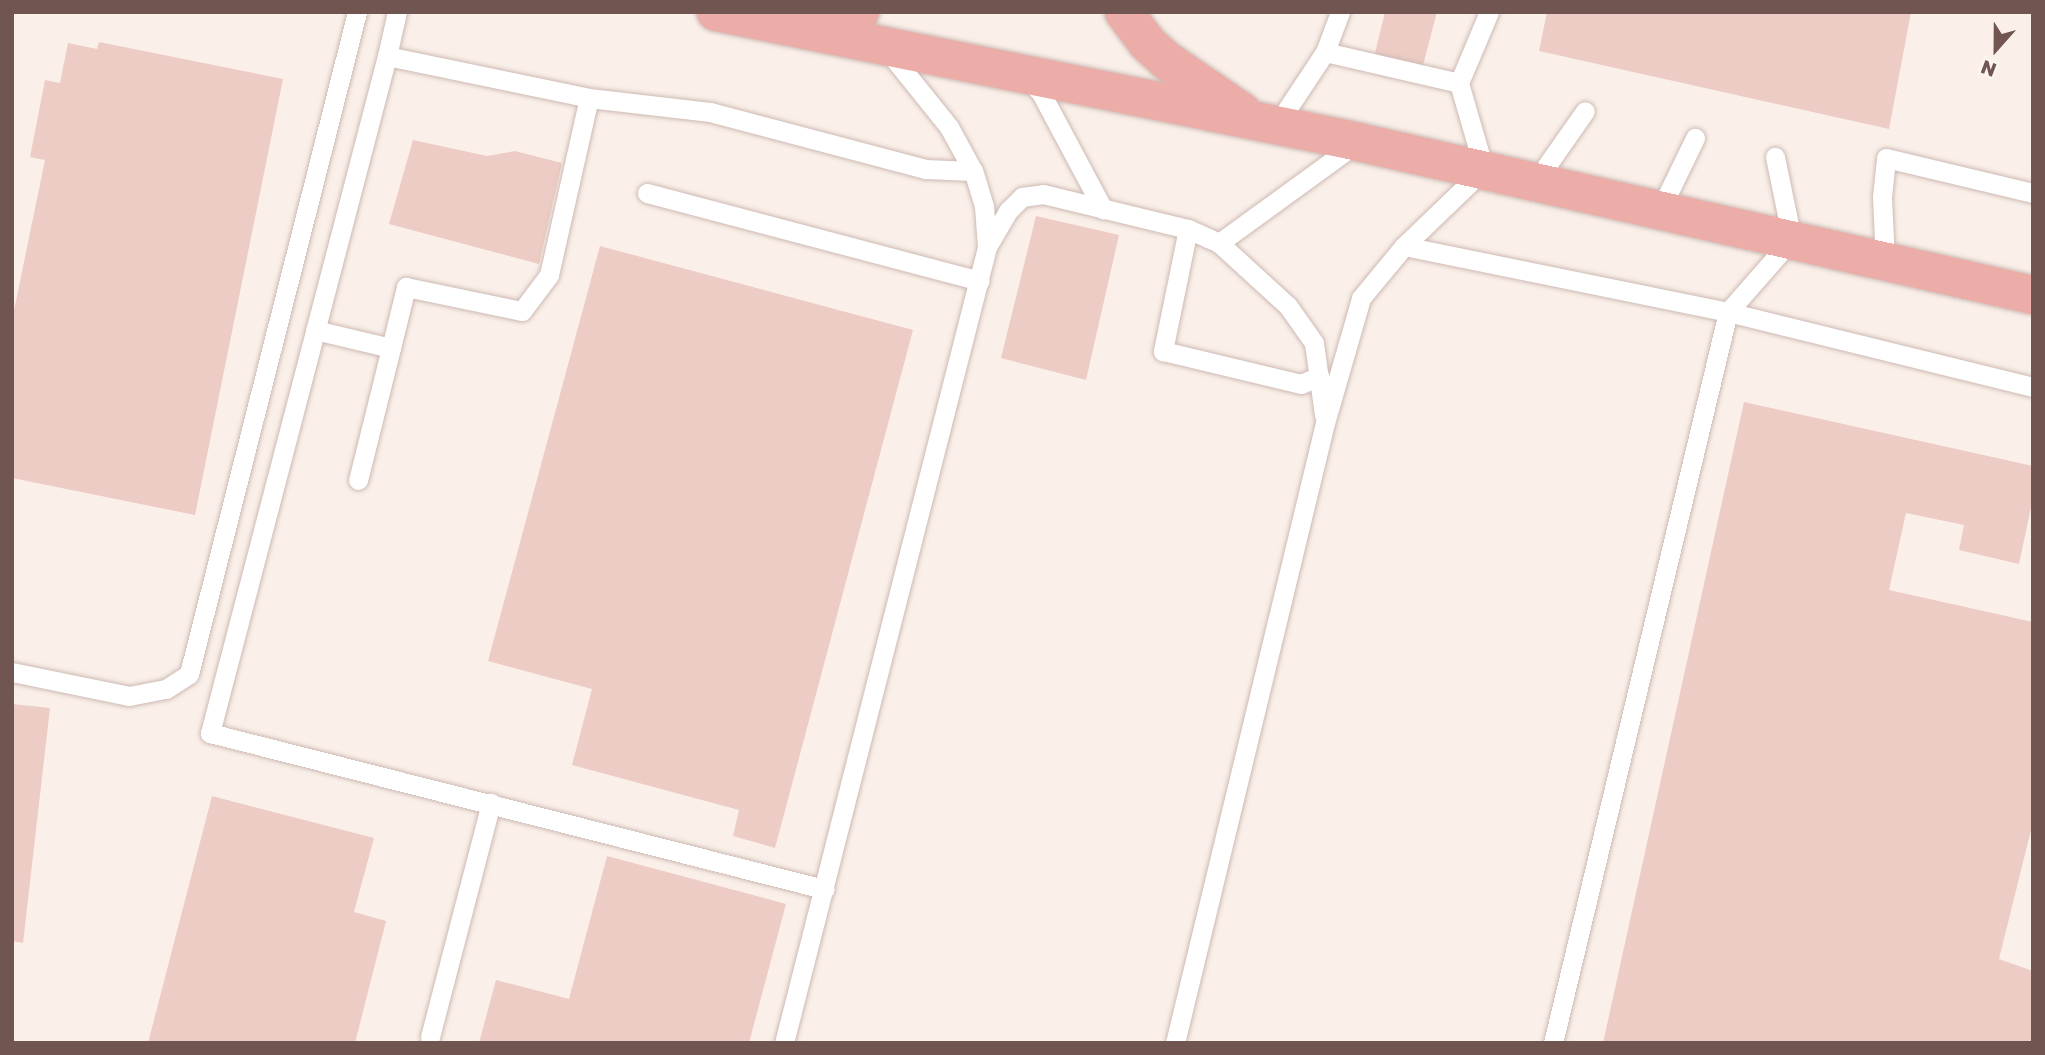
<!DOCTYPE html>
<html>
<head>
<meta charset="utf-8">
<style>
	body { margin:0 }
	#map { position:relative; width:2045px; height:1055px; overflow:hidden; background:#faf0e9; font-family:"Golos Text",sans-serif }
	div>[style] { position:absolute }
	[style*='--x'] { left:calc(var(--x)*1px); top:calc(var(--y)*1px); width:calc(var(--w)*1px); rotate:calc(var(--a)*1deg) }
	.building>* { inset:0; background:#ecccc4 }
	.roads { filter:drop-shadow(0 0 2px #cdb9b3) drop-shadow(0 0 2px #cdb9b3) }
	.lane>* { height:19px; margin:-9.5px; padding:0 9.5px; transform-origin:9.5px; border-radius:9.5px; background:#fff }
	.highway>* { height:38px; margin:-19px; padding:0 19px; transform-origin:19px; border-radius:19px; background:#ecaca8 }
	span { translate:-50% -50%; white-space:nowrap; text-align:center; line-height:1.15; -webkit-text-stroke:7px #fdf5ef; paint-order:stroke }
	.frame { position:absolute; inset:0; border:14px solid #715550; pointer-events:none }
	.north { position:absolute; left:1961px; top:14px; width:70px; height:70px; -webkit-text-stroke:5px #fdf5ef; paint-order:stroke; rotate:201deg; font-size:19px; font-weight:700; line-height:28px; text-align:center; color:#715550 }
	.north::after { content:''; display:block; margin:auto; width:24px; height:32px; background:#715550; clip-path:polygon(50% 0,100% 100%,50% 72%,0 100%) }
</style>
</head>
<body>
<div id="map">
	<div class="building">
		<div style="clip-path:polygon(1385px 12px,1437px 12px,1422px 69px,1374px 57px)"></div>
		<div style="clip-path:polygon(1547px 12px,1911px 12px,1889px 129px,1539px 51px)"></div>
		<div style="clip-path:polygon(99px 42px,283px 79px,195px 515px,12px 478px,12px 320px,45px 160px,30px 157px,45px 80px,60px 83px,68px 43px,97px 49px)"></div>
		<div style="clip-path:polygon(413px 140px,487px 156px,515px 151px,562px 163px,539px 264px,389px 224px)"></div>
		<div style="clip-path:polygon(1036px 216px,1119px 235px,1086px 380px,1001px 358px)"></div>
		<div style="clip-path:polygon(600px 246px,913px 330px,775px 848px,733px 836px,739px 810px,572px 765px,592px 689px,488px 661px)"></div>
		<div style="clip-path:polygon(1744px 402px,2033px 466px,2033px 498px,2019px 564px,1959px 550px,1964px 525px,1906px 513px,1889px 590px,2033px 622px,2033px 822px,1999px 959px,2033px 971px,2033px 1043px,1603px 1043px)"></div>
		<div style="clip-path:polygon(12px 704px,50px 708px,23px 943px,12px 941px)"></div>
		<div style="clip-path:polygon(212px 796px,374px 838px,354px 912px,386px 921px,355px 1043px,148px 1043px)"></div>
		<div style="clip-path:polygon(607px 856px,786px 904px,749px 1043px,479px 1043px,496px 980px,569px 999px)"></div>
	</div>
	<div class="roads">
		<div class="lane">
			<div style="--x:397;--y:12;--w:45;--a:102.8"></div>
			<div style="--x:387;--y:56;--w:206;--a:11.7"></div>
			<div style="--x:589;--y:98;--w:122;--a:6.6"></div>
			<div style="--x:710;--y:112;--w:222;--a:14.8"></div>
			<div style="--x:925;--y:169;--w:48;--a:2.4"></div>
			<div style="--x:1325;--y:52;--w:138;--a:13"></div>
			<div style="--x:387;--y:56;--w:700;--a:104.65"></div>
			<div style="--x:210;--y:733;--w:634;--a:14.26"></div>
			<div style="--x:1027;--y:78;--w:21;--a:47"></div>
			<div style="--x:1041;--y:93;--w:132;--a:61.9"></div>
			<div style="--x:1276;--y:126;--w:89;--a:-56.5"></div>
			<div style="--x:1325;--y:52;--w:43;--a:-69.4"></div>
			<div style="--x:1536;--y:181;--w:85;--a:-55"></div>
			<div style="--x:647;--y:193;--w:344;--a:14.8"></div>
			<div style="--x:1661;--y:208;--w:78;--a:-64.1"></div>
			<div style="--x:1188;--y:229;--w:125;--a:101.6"></div>
			<div style="--x:1163;--y:351;--w:142;--a:13.4"></div>
			<div style="--x:1301;--y:384;--w:20;--a:-24"></div>
			<div style="--x:1219;--y:243;--w:172;--a:-36"></div>
			<div style="--x:1404;--y:246;--w:331;--a:11.5"></div>
			<div style="--x:1728;--y:312;--w:97;--a:-48.8"></div>
			<div style="--x:1792;--y:239;--w:84;--a:-101.7"></div>
			<div style="--x:987;--y:247;--w:42;--a:-59.7"></div>
			<div style="--x:1008;--y:211;--w:20;--a:-45"></div>
			<div style="--x:1022;--y:197;--w:21;--a:-8"></div>
			<div style="--x:1043;--y:194;--w:149;--a:13.6"></div>
			<div style="--x:1188;--y:229;--w:22;--a:24"></div>
			<div style="--x:1208;--y:238;--w:12;--a:24"></div>
			<div style="--x:1219;--y:243;--w:93;--a:42.4"></div>
			<div style="--x:1288;--y:306;--w:45;--a:54.9"></div>
			<div style="--x:1314;--y:343;--w:73;--a:82.1"></div>
			<div style="--x:1885;--y:261;--w:64;--a:-92.7"></div>
			<div style="--x:1882;--y:197;--w:39;--a:-84"></div>
			<div style="--x:1886;--y:158;--w:151;--a:13.4"></div>
			<div style="--x:315;--y:330;--w:78;--a:13.3"></div>
			<div style="--x:391;--y:348;--w:136;--a:104"></div>
			<div style="--x:391;--y:348;--w:63;--a:-76.2"></div>
			<div style="--x:406;--y:287;--w:118;--a:11.7"></div>
			<div style="--x:522;--y:311;--w:45;--a:-53.1"></div>
			<div style="--x:549;--y:275;--w:181;--a:-77.3"></div>
			<div style="--x:12;--y:672;--w:119;--a:11.6"></div>
			<div style="--x:129;--y:696;--w:38;--a:-11"></div>
			<div style="--x:166;--y:689;--w:27;--a:-33"></div>
			<div style="--x:189;--y:674;--w:683;--a:-75.76"></div>
			<div style="--x:430;--y:1037;--w:242;--a:-75.4"></div>
			<div style="--x:784;--y:1043;--w:821;--a:-75.69"></div>
			<div style="--x:987;--y:247;--w:41;--a:-94.2"></div>
			<div style="--x:984;--y:206;--w:37;--a:-107"></div>
			<div style="--x:973;--y:171;--w:50;--a:-118.6"></div>
			<div style="--x:949;--y:127;--w:99;--a:-128.8"></div>
			<div style="--x:1175;--y:1043;--w:638;--a:-76.4"></div>
			<div style="--x:1325;--y:423;--w:130;--a:-73.9"></div>
			<div style="--x:1361;--y:298;--w:67;--a:-50.4"></div>
			<div style="--x:1404;--y:246;--w:111;--a:-43.9"></div>
			<div style="--x:1484;--y:169;--w:90;--a:-106.2"></div>
			<div style="--x:1459;--y:83;--w:77;--a:-67.1"></div>
			<div style="--x:1553;--y:1043;--w:752;--a:-76.54"></div>
			<div style="--x:1728;--y:312;--w:314;--a:13.8"></div>
		</div>
		<div class="highway">
			<div style="--x:716;--y:12;--w:642;--a:11.41"></div>
			<div style="--x:1345;--y:139;--w:705;--a:12.78"></div>
			<div style="--x:1124;--y:12;--w:39;--a:53"></div>
			<div style="--x:1147;--y:43;--w:25;--a:42"></div>
			<div style="--x:1166;--y:60;--w:92;--a:34.4"></div>
			<div style="--x:804;--y:23;--w:57;--a:-11.1"></div>
		</div>
	</div>
	<div class="frame"></div>
	<div class="north">N</div>
</div>
</body>
</html>
